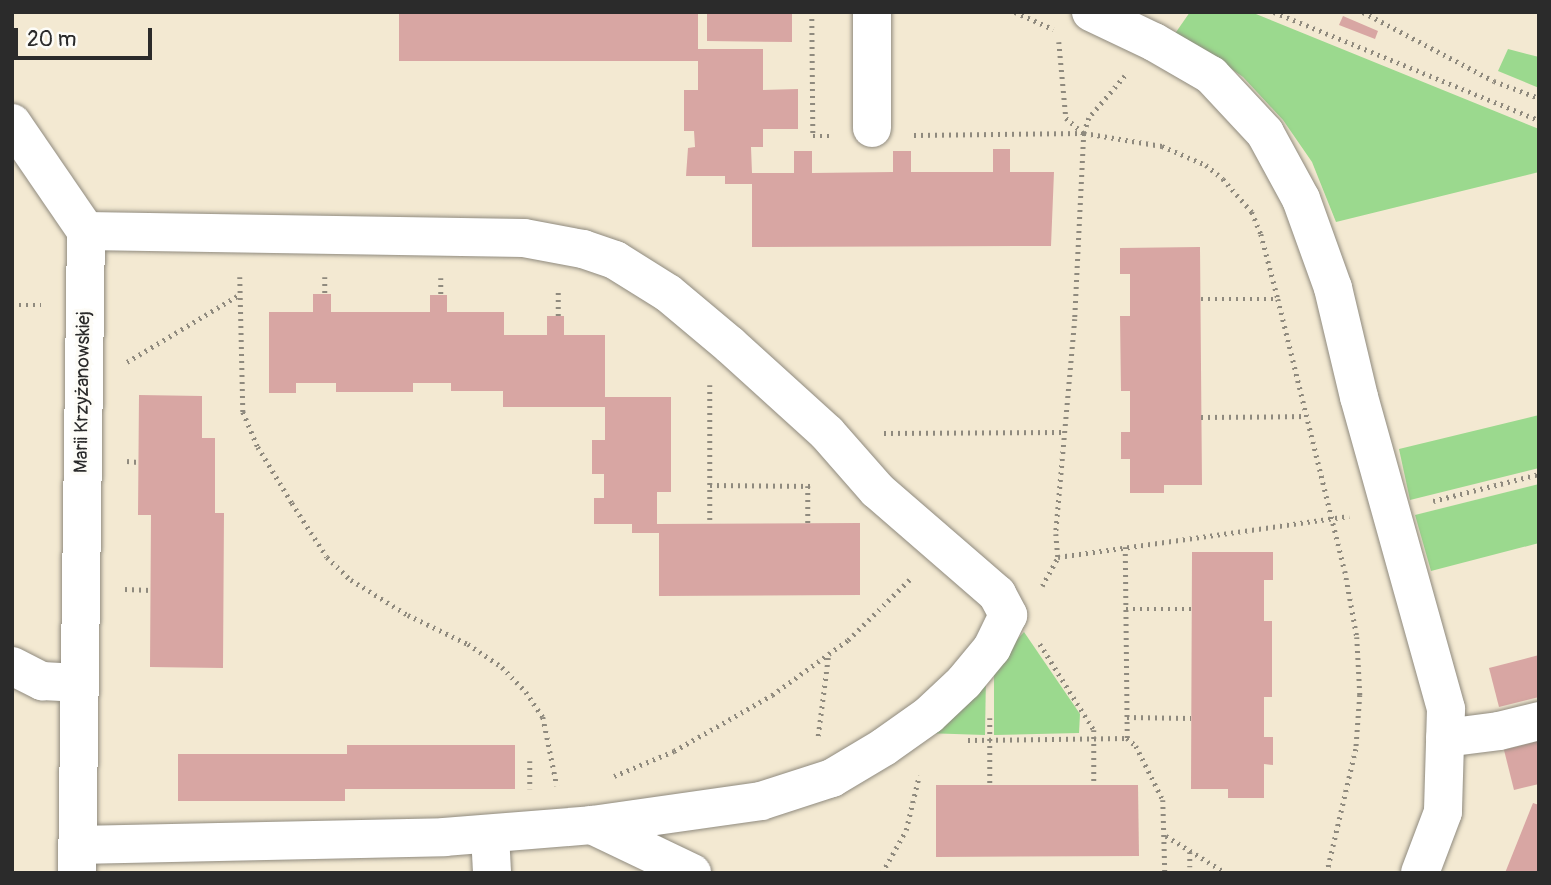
<!DOCTYPE html>
<html>
<head>
<meta charset="utf-8">
<style>
	body { margin:0 }
	#map { position:relative; width:1551px; height:885px; overflow:hidden; background:#f3e9d2; font-family:Pangolin,sans-serif }
	div>[style] { position:absolute }
	[style*='--x'] { left:calc(var(--x)*1px); top:calc(var(--y)*1px); width:calc(var(--w)*1px); rotate:calc(var(--a)*1deg) }
	.green>* { inset:0; background:#9bd98e }
	.building>* { inset:0; background:#d8a6a3 }
	.path>* { height:4.5px; margin-top:-2.25px; transform-origin:0; background:repeating-linear-gradient(90deg,#8f8a7e 0 2px,transparent 0 7px) }
	.roads { filter:drop-shadow(0 0 2px #8f8a7e) drop-shadow(0 0 2px #8f8a7e) }
	.minor>* { height:38px; margin:-19px; padding:0 19px; transform-origin:19px; border-radius:19px; background:#fff }
	span { translate:-50% -50%; white-space:nowrap; text-align:center; line-height:1.15; -webkit-text-stroke:7px #fdfcf7; paint-order:stroke }
	.street-label { font-size:19px; color:#2b2b2b }
	.frame { position:absolute; inset:0; border:14px solid #2b2b2b; pointer-events:none }
	.scale { position:absolute; left:14px; top:28px; width:138px; height:32px; box-sizing:border-box; border:4px solid #2b2b2b; border-top:0; padding-left:9px; font-size:21px; line-height:24px; white-space:nowrap; color:#2b2b2b; -webkit-text-stroke:5px #fdfcf7; paint-order:stroke }
</style>
</head>
<body>
<div id="map">
	<div class="green">
		<div style="clip-path:polygon(1190px 12px,1251px 12px,1539px 129px,1539px 172px,1336px 222px,1312px 162px,1283px 120px,1243px 77px,1209px 53px,1174px 35px)"></div>
		<div style="clip-path:polygon(1508px 49px,1539px 57px,1539px 88px,1498px 71px)"></div>
		<div style="clip-path:polygon(1539px 415px,1539px 468px,1410px 500px,1399px 449px)"></div>
		<div style="clip-path:polygon(1539px 484px,1539px 543px,1431px 571px,1415px 515px)"></div>
		<div style="clip-path:polygon(1024px 632px,1080px 714px,1079px 733px,994px 735px,994px 665px)"></div>
		<div style="clip-path:polygon(986px 674px,985px 735px,924px 733px)"></div>
	</div>
	<div class="building">
		<div style="clip-path:polygon(399px 12px,698px 12px,698px 49px,763px 49px,763px 90px,798px 89px,798px 129px,763px 129px,763px 147px,751px 147px,752px 173px,794px 173px,794px 151px,812px 151px,812px 173px,893px 172px,893px 151px,911px 151px,911px 172px,993px 172px,993px 149px,1010px 149px,1010px 172px,1054px 172px,1051px 246px,752px 247px,752px 184px,725px 184px,725px 176px,686px 176px,688px 148px,695px 147px,694px 131px,684px 131px,684px 90px,698px 90px,698px 61px,399px 61px)"></div>
		<div style="clip-path:polygon(707px 12px,792px 12px,792px 42px,707px 41px)"></div>
		<div style="clip-path:polygon(1343px 16px,1378px 31px,1375px 39px,1339px 25px)"></div>
		<div style="clip-path:polygon(1200px 247px,1202px 485px,1164px 485px,1164px 493px,1130px 493px,1130px 459px,1121px 459px,1121px 432px,1130px 432px,1130px 391px,1121px 391px,1120px 316px,1130px 316px,1130px 274px,1120px 274px,1120px 248px)"></div>
		<div style="clip-path:polygon(313px 294px,331px 294px,331px 312px,430px 312px,430px 295px,447px 295px,447px 312px,504px 312px,504px 335px,547px 335px,547px 316px,564px 316px,564px 335px,605px 335px,605px 397px,671px 397px,671px 492px,657px 492px,657px 524px,860px 523px,860px 595px,659px 596px,659px 533px,632px 533px,632px 524px,594px 524px,594px 498px,604px 498px,604px 474px,592px 474px,592px 440px,605px 440px,605px 407px,503px 407px,503px 391px,451px 391px,451px 383px,413px 383px,413px 392px,336px 392px,336px 383px,296px 383px,296px 393px,269px 393px,269px 312px,313px 312px)"></div>
		<div style="clip-path:polygon(139px 395px,202px 396px,202px 438px,215px 438px,215px 513px,224px 513px,223px 668px,150px 667px,151px 515px,138px 515px)"></div>
		<div style="clip-path:polygon(1192px 552px,1273px 552px,1273px 580px,1264px 580px,1264px 621px,1272px 621px,1272px 697px,1264px 697px,1264px 737px,1273px 737px,1273px 765px,1264px 764px,1264px 798px,1228px 798px,1228px 789px,1191px 789px)"></div>
		<div style="clip-path:polygon(1539px 655px,1539px 697px,1499px 707px,1489px 668px)"></div>
		<div style="clip-path:polygon(1539px 741px,1539px 784px,1514px 790px,1504px 750px)"></div>
		<div style="clip-path:polygon(347px 745px,515px 745px,515px 789px,345px 789px,345px 801px,178px 801px,178px 754px,347px 754px)"></div>
		<div style="clip-path:polygon(936px 785px,1138px 785px,1139px 856px,936px 857px)"></div>
		<div style="clip-path:polygon(1533px 803px,1539px 805px,1539px 873px,1505px 873px)"></div>
	</div>
	<div class="path">
		<div style="--x:812;--y:12;--w:124;--a:89.5"></div>
		<div style="--x:813;--y:136;--w:19;--a:0"></div>
		<div style="--x:1015;--y:12;--w:42;--a:24.1"></div>
		<div style="--x:1274;--y:12;--w:286;--a:22.2"></div>
		<div style="--x:1363;--y:12;--w:148;--a:27.8"></div>
		<div style="--x:1494;--y:81;--w:48;--a:20.7"></div>
		<div style="--x:1059;--y:42;--w:76;--a:84.7"></div>
		<div style="--x:1066;--y:118;--w:23;--a:41"></div>
		<div style="--x:1125;--y:76;--w:55;--a:130.6"></div>
		<div style="--x:1089;--y:118;--w:16;--a:108"></div>
		<div style="--x:1084;--y:133;--w:79;--a:9.5"></div>
		<div style="--x:1162;--y:146;--w:48;--a:23.4"></div>
		<div style="--x:1206;--y:165;--w:22;--a:39"></div>
		<div style="--x:1223;--y:179;--w:44;--a:48.7"></div>
		<div style="--x:1252;--y:212;--w:24;--a:68"></div>
		<div style="--x:1261;--y:234;--w:67;--a:75.3"></div>
		<div style="--x:1278;--y:299;--w:280;--a:76.2"></div>
		<div style="--x:1345;--y:571;--w:67;--a:79.7"></div>
		<div style="--x:1357;--y:637;--w:58;--a:87"></div>
		<div style="--x:1360;--y:695;--w:54;--a:94.2"></div>
		<div style="--x:1356;--y:749;--w:127;--a:103.2"></div>
		<div style="--x:914;--y:135;--w:170;--a:-0.7"></div>
		<div style="--x:1084;--y:133;--w:186;--a:92.8"></div>
		<div style="--x:1075;--y:319;--w:216;--a:95.1"></div>
		<div style="--x:1056;--y:534;--w:23;--a:85"></div>
		<div style="--x:240;--y:277;--w:135;--a:88.7"></div>
		<div style="--x:243;--y:412;--w:38;--a:67"></div>
		<div style="--x:258;--y:447;--w:66;--a:58.7"></div>
		<div style="--x:292;--y:503;--w:64;--a:57.1"></div>
		<div style="--x:327;--y:557;--w:33;--a:44"></div>
		<div style="--x:351;--y:580;--w:67;--a:31.6"></div>
		<div style="--x:408;--y:615;--w:67;--a:25.8"></div>
		<div style="--x:468;--y:644;--w:41;--a:34.1"></div>
		<div style="--x:502;--y:667;--w:35;--a:46"></div>
		<div style="--x:526;--y:692;--w:30;--a:56"></div>
		<div style="--x:543;--y:717;--w:70;--a:78.5"></div>
		<div style="--x:325;--y:277;--w:17;--a:90"></div>
		<div style="--x:441;--y:278;--w:17;--a:90"></div>
		<div style="--x:1201;--y:299;--w:77;--a:0"></div>
		<div style="--x:12;--y:305;--w:29;--a:0"></div>
		<div style="--x:558;--y:316;--w:27;--a:-90"></div>
		<div style="--x:127;--y:362;--w:131;--a:-30.9"></div>
		<div style="--x:710;--y:385;--w:138;--a:90"></div>
		<div style="--x:1201;--y:417;--w:105;--a:-0.5"></div>
		<div style="--x:884;--y:433;--w:181;--a:-0.3"></div>
		<div style="--x:127;--y:461;--w:11;--a:5"></div>
		<div style="--x:710;--y:485;--w:104;--a:0.6"></div>
		<div style="--x:808;--y:486;--w:37;--a:90"></div>
		<div style="--x:1433;--y:501;--w:109;--a:-14.3"></div>
		<div style="--x:1042;--y:586;--w:33;--a:-61"></div>
		<div style="--x:1058;--y:557;--w:294;--a:-8"></div>
		<div style="--x:125;--y:589;--w:26;--a:2"></div>
		<div style="--x:1126;--y:609;--w:66;--a:0"></div>
		<div style="--x:1040;--y:644;--w:102;--a:57.9"></div>
		<div style="--x:1094;--y:730;--w:55;--a:90"></div>
		<div style="--x:1127;--y:717;--w:64;--a:0.9"></div>
		<div style="--x:990;--y:718;--w:67;--a:90"></div>
		<div style="--x:818;--y:736;--w:79;--a:-82.7"></div>
		<div style="--x:1127;--y:738;--w:12;--a:42"></div>
		<div style="--x:1136;--y:746;--w:60;--a:63.4"></div>
		<div style="--x:1163;--y:800;--w:73;--a:88.4"></div>
		<div style="--x:968;--y:740;--w:159;--a:-0.7"></div>
		<div style="--x:1127;--y:738;--w:191;--a:-90.6"></div>
		<div style="--x:530;--y:761;--w:28;--a:90"></div>
		<div style="--x:614;--y:776;--w:65;--a:-22.6"></div>
		<div style="--x:674;--y:751;--w:113;--a:-29.7"></div>
		<div style="--x:772;--y:695;--w:94;--a:-35.9"></div>
		<div style="--x:848;--y:640;--w:90;--a:-44.5"></div>
		<div style="--x:1166;--y:836;--w:70;--a:31.7"></div>
		<div style="--x:1190;--y:852;--w:15;--a:90"></div>
		<div style="--x:882;--y:873;--w:49;--a:-60.8"></div>
		<div style="--x:906;--y:830;--w:56;--a:-76.5"></div>
	</div>
	<div class="roads">
		<div class="minor">
			<div style="--x:1091;--y:12;--w:70;--a:25.5"></div>
			<div style="--x:1154;--y:42;--w:66;--a:30.1"></div>
			<div style="--x:1211;--y:75;--w:79;--a:47"></div>
			<div style="--x:1265;--y:133;--w:75;--a:61.4"></div>
			<div style="--x:1301;--y:199;--w:95;--a:70.2"></div>
			<div style="--x:1333;--y:288;--w:112;--a:76.6"></div>
			<div style="--x:1359;--y:397;--w:324;--a:74.4"></div>
			<div style="--x:1446;--y:709;--w:103;--a:91.7"></div>
			<div style="--x:1443;--y:812;--w:65;--a:110.7"></div>
			<div style="--x:12;--y:123;--w:131;--a:55.6"></div>
			<div style="--x:86;--y:231;--w:642;--a:90.8"></div>
			<div style="--x:872;--y:128;--w:116;--a:-90"></div>
			<div style="--x:86;--y:231;--w:438;--a:0.9"></div>
			<div style="--x:524;--y:238;--w:60;--a:10.6"></div>
			<div style="--x:583;--y:249;--w:34;--a:19"></div>
			<div style="--x:615;--y:260;--w:62;--a:31.9"></div>
			<div style="--x:668;--y:293;--w:81;--a:40"></div>
			<div style="--x:730;--y:345;--w:131;--a:42.2"></div>
			<div style="--x:827;--y:433;--w:76;--a:48.7"></div>
			<div style="--x:877;--y:490;--w:159;--a:40.9"></div>
			<div style="--x:997;--y:594;--w:24;--a:62"></div>
			<div style="--x:1008;--y:615;--w:37;--a:116"></div>
			<div style="--x:992;--y:648;--w:44;--a:129.5"></div>
			<div style="--x:964;--y:682;--w:48;--a:136.7"></div>
			<div style="--x:929;--y:715;--w:55;--a:144.6"></div>
			<div style="--x:884;--y:747;--w:61;--a:149.2"></div>
			<div style="--x:832;--y:778;--w:75;--a:162.1"></div>
			<div style="--x:761;--y:801;--w:171;--a:171.9"></div>
			<div style="--x:12;--y:666;--w:34;--a:27"></div>
			<div style="--x:42;--y:681;--w:36;--a:3"></div>
			<div style="--x:1445;--y:738;--w:54;--a:-7.4"></div>
			<div style="--x:1499;--y:731;--w:41;--a:-14"></div>
			<div style="--x:490;--y:834;--w:39;--a:87"></div>
			<div style="--x:77;--y:845;--w:367;--a:-1.2"></div>
			<div style="--x:444;--y:837;--w:148;--a:-4.6"></div>
			<div style="--x:592;--y:825;--w:111;--a:25.6"></div>
		</div>
	</div>
	<div class="street-label">
		<span style="left:83px;top:392px;rotate:-89deg">Marii Krzyżanowskiej</span>
	</div>
	<div class="frame"></div>
	<div class="scale">20 m</div>
</div>
</body>
</html>
